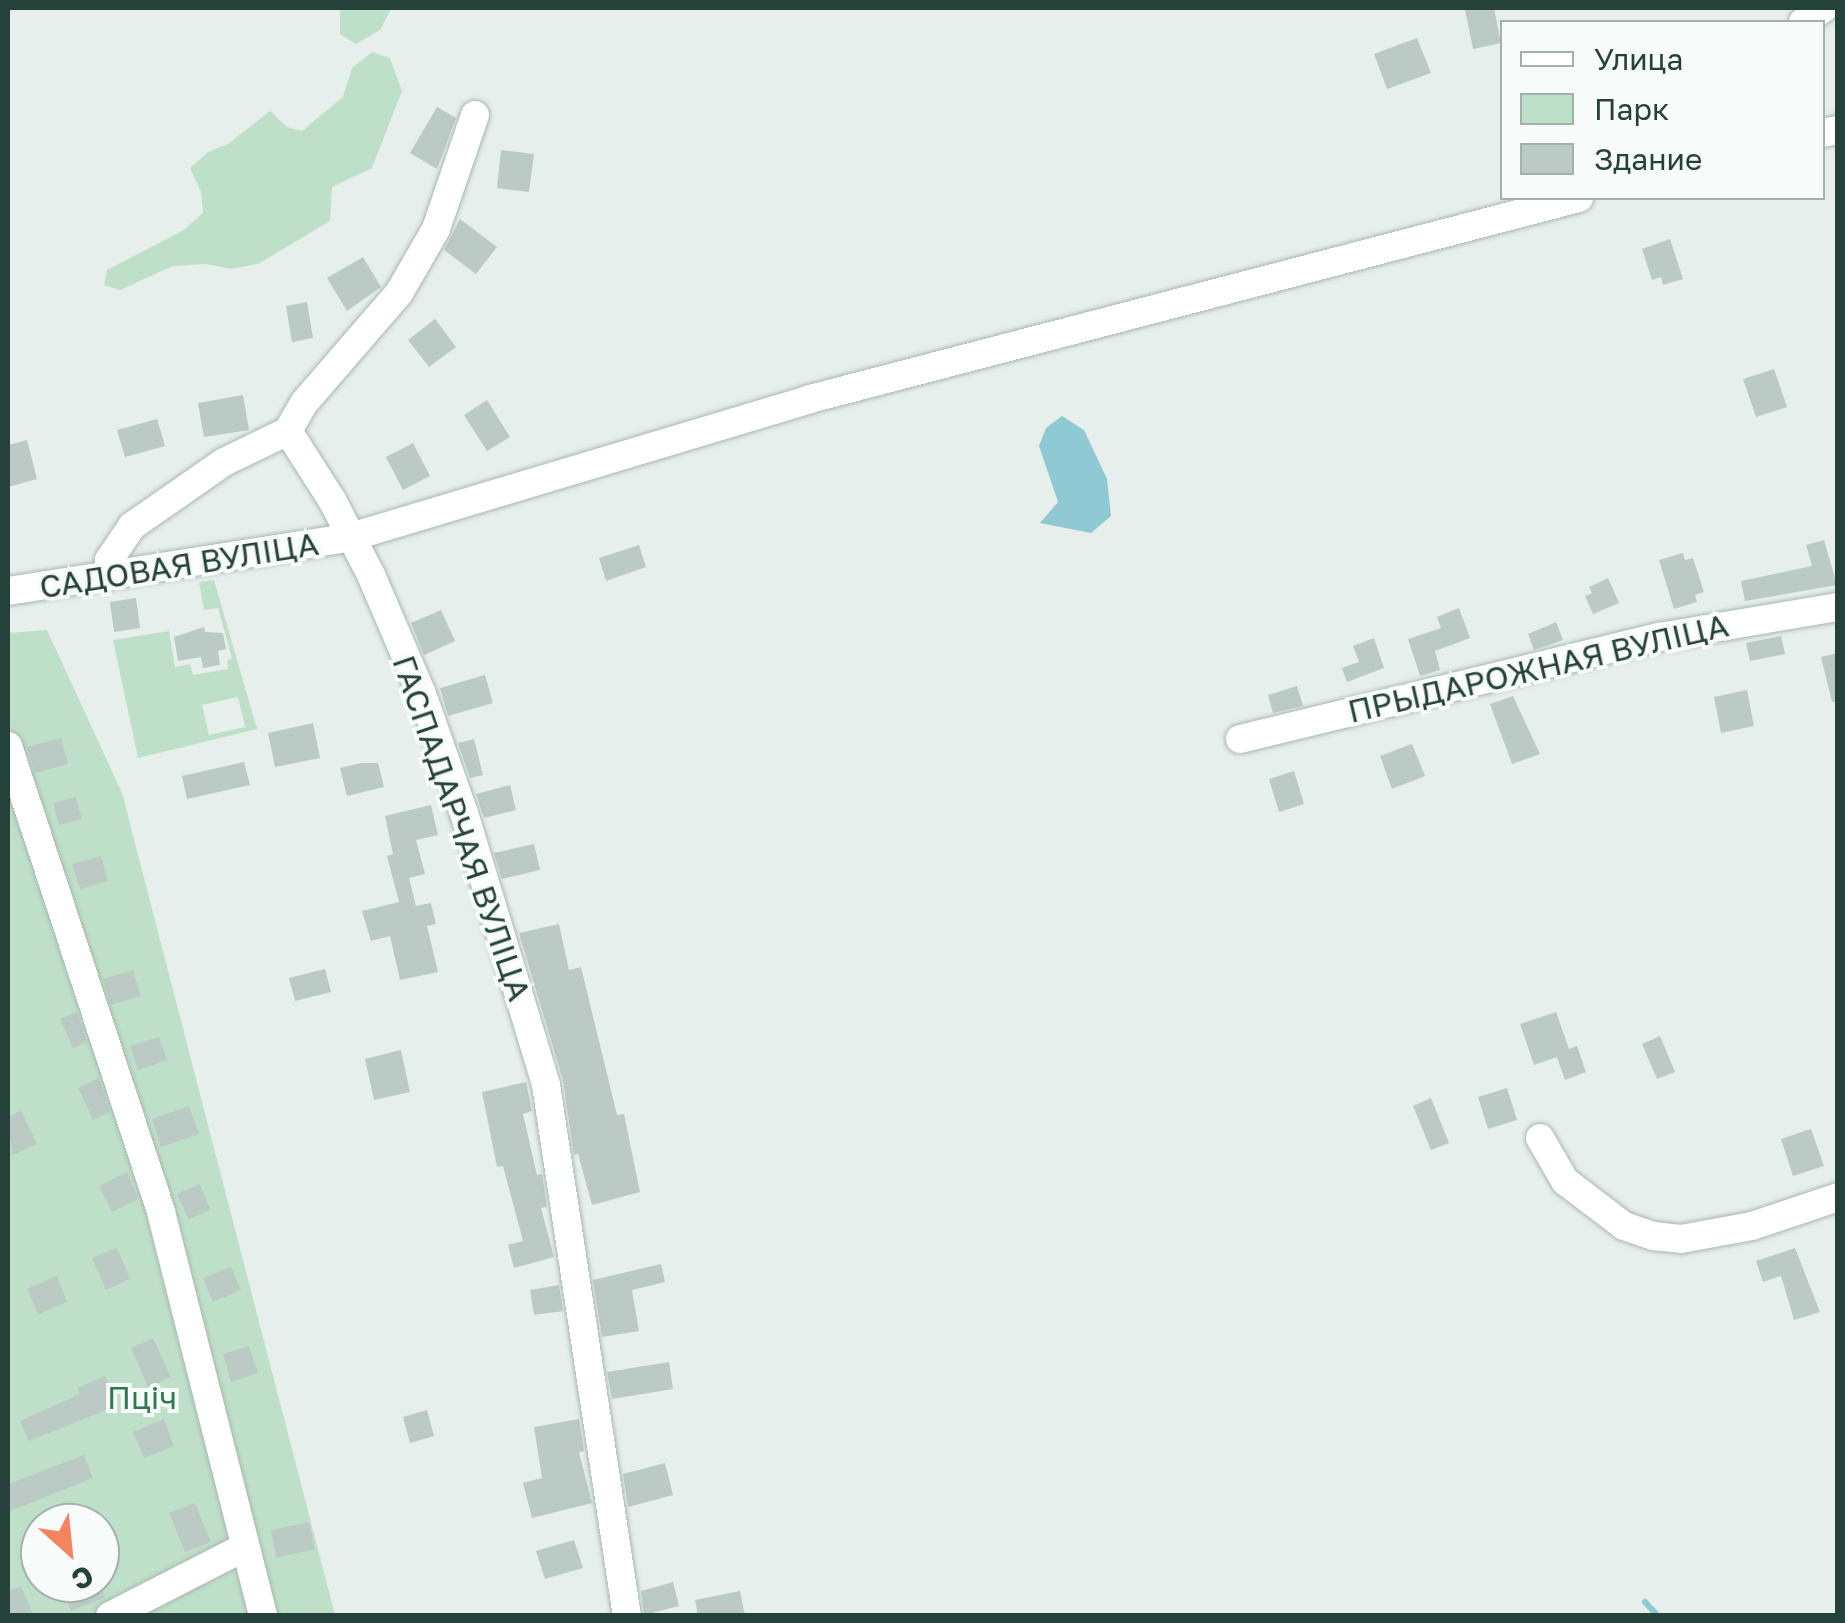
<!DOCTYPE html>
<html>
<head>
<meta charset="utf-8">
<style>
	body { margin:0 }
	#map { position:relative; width:1845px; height:1623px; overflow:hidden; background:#e6efeb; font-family:"Golos Text",sans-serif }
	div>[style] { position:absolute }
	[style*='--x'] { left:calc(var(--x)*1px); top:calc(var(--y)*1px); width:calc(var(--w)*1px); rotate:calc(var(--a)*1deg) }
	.green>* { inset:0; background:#bfe0c8 }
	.water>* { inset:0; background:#8ec9d4 }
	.stream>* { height:6px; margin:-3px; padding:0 3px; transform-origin:3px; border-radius:3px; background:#8ec9d4 }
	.building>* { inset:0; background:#bbcac4 }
	.roads { filter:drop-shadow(0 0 2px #a8b8b2) drop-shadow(0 0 2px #a8b8b2) }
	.minor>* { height:28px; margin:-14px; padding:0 14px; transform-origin:14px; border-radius:14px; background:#fff }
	span { translate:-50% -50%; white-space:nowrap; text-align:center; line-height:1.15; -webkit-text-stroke:8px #f7fbf9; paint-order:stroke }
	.street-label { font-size:32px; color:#24423a }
	.park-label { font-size:32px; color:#2d7a4b }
	.frame { position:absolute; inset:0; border:10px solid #24423a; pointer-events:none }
	.legend { position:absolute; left:1500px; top:20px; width:325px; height:180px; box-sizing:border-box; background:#f7fbf9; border:2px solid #a3b1ad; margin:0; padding:12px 18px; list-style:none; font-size:30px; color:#24423a }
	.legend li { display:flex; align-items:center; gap:20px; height:50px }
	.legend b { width:50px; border:2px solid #a3b1ad }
	.north { position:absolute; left:20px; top:1503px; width:100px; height:100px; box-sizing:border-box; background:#f7fbf9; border:2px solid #a3b1ad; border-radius:50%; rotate:153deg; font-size:28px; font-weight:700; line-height:40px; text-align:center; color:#24423a }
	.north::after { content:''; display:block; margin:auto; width:35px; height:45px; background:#f4845f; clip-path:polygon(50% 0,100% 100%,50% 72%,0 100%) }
</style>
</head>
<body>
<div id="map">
	<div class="green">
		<div style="clip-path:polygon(340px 8px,390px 8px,391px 9px,380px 30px,356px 44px,340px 34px)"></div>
		<div style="clip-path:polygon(372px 52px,390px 58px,402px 91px,372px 168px,332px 187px,330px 221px,258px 264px,231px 269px,206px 264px,173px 266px,120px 290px,104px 285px,107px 270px,184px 230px,203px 213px,201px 192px,190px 168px,208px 152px,228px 144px,270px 111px,287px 127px,302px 131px,343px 97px,352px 68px)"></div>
		<div style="clip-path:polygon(evenodd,214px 580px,257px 729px,138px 758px,113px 640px,169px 631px,175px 667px,190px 664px,193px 675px,228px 669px,227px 661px,232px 658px,218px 608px,204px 610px,199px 582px,214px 580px,238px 697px,245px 727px,209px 735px,202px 705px,238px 697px)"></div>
		<div style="clip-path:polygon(evenodd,47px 630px,122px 793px,335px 1615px,8px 1616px,8px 633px,47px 630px,40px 1523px,100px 1523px,100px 1583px,40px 1583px,40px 1523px)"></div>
	</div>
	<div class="water">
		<div style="clip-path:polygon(1062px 416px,1084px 430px,1107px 479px,1111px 516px,1091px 533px,1040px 523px,1058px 502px,1039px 446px,1046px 428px)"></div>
	</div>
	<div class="stream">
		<div style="--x:1645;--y:1602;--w:19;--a:47"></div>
	</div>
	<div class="building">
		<div style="clip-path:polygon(1475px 8px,1494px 8px,1501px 43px,1473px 49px,1465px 9px)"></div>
		<div style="clip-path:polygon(1417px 38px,1431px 73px,1387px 89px,1374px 54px)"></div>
		<div style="clip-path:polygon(437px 107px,456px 118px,437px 169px,410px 153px)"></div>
		<div style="clip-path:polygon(501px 150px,534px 154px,529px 192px,497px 188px)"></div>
		<div style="clip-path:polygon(460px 219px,497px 247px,476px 274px,444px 250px)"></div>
		<div style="clip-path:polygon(1670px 239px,1683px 279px,1663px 285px,1661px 277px,1652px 280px,1642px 249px)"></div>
		<div style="clip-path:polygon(363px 257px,381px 287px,347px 311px,327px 278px)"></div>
		<div style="clip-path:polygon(307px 302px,313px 338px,292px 342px,286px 306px)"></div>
		<div style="clip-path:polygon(435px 319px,456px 347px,429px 367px,408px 340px)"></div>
		<div style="clip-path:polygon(1774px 369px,1787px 407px,1756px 417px,1743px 379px)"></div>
		<div style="clip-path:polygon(243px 395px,249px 430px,204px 437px,198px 403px)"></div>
		<div style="clip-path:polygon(487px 400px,510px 437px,487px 451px,464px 415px)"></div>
		<div style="clip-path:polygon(157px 419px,165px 446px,125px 457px,117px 430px)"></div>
		<div style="clip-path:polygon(27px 440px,37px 479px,8px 487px,8px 445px)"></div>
		<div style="clip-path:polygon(413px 443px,430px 476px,403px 490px,386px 457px)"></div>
		<div style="clip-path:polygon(1824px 540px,1837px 585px,1745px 601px,1741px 581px,1812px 566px,1806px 545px)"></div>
		<div style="clip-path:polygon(639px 545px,646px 567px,606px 581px,599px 558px)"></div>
		<div style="clip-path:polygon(1683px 553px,1685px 560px,1693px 558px,1704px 592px,1695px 595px,1697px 602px,1674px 609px,1659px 560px)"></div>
		<div style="clip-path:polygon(1608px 578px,1619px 603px,1593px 614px,1585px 596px,1592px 593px,1589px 587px)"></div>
		<div style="clip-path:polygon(136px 598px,140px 628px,114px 632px,110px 602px)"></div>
		<div style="clip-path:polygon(1459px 608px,1470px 638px,1435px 651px,1440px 670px,1420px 676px,1408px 639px,1441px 628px,1437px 617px)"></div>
		<div style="clip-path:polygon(441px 610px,455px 641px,424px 655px,411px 623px)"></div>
		<div style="clip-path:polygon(1556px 622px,1563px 640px,1534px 650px,1528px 634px)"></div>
		<div style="clip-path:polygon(204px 627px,205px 632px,223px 633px,226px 649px,218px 651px,220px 665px,203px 668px,201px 657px,178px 661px,174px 637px)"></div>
		<div style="clip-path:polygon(1781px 636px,1785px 654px,1750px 661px,1746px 643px)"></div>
		<div style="clip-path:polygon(1374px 638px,1384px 668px,1347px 682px,1342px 668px,1359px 662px,1353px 646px)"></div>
		<div style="clip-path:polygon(1838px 653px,1838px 701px,1832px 702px,1821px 657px)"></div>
		<div style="clip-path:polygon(485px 675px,493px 703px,448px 716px,440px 688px)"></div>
		<div style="clip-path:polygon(1297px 686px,1303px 706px,1273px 713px,1268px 695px)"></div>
		<div style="clip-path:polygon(1747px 690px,1754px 726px,1721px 733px,1714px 697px)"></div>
		<div style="clip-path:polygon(1513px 696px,1540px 754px,1512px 764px,1490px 704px)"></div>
		<div style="clip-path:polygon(313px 723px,320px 758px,275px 767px,268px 733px)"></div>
		<div style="clip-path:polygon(61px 738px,68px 764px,35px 773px,27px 747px)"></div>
		<div style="clip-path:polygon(474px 739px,483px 775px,470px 778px,458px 743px)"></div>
		<div style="clip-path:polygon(1412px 744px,1425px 776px,1392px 789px,1380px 756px)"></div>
		<div style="clip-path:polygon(244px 762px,250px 785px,187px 799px,182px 776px)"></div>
		<div style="clip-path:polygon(361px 763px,378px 763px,384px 787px,347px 796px,340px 768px)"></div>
		<div style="clip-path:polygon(1294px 771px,1304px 804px,1279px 812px,1269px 779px)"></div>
		<div style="clip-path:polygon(510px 785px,516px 810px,484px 818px,476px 794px)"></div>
		<div style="clip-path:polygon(76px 797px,82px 819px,59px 825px,53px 803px)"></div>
		<div style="clip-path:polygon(431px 805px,438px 835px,416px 840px,425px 874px,409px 878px,416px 906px,431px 903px,436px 924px,427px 926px,438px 972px,400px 980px,390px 936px,371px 941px,362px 911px,399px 902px,387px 856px,393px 854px,385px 816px)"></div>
		<div style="clip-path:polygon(534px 844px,540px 870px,502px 879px,494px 853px)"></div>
		<div style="clip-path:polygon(101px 856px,108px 881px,80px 889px,72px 864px)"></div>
		<div style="clip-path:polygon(559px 924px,569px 970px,581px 967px,617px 1115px,624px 1114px,640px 1192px,592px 1205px,578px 1154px,574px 1155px,563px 1080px,519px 933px)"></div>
		<div style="clip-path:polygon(325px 969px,331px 992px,295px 1001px,289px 978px)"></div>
		<div style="clip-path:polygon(133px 970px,141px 996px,111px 1005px,103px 979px)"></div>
		<div style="clip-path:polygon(77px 1012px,87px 1042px,73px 1048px,60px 1019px)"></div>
		<div style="clip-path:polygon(1556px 1012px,1569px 1049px,1577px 1046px,1586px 1072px,1565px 1080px,1557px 1057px,1534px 1065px,1520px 1024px)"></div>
		<div style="clip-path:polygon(1660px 1036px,1675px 1072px,1657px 1079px,1642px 1044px)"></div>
		<div style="clip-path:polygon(159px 1037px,167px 1060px,138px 1070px,130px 1046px)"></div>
		<div style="clip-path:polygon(401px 1050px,410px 1092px,374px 1100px,365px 1059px)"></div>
		<div style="clip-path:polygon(99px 1078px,110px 1112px,93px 1120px,78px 1088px)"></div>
		<div style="clip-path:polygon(526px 1082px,532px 1111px,523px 1114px,537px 1175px,542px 1174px,547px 1207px,541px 1208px,554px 1257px,514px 1268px,508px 1245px,523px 1241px,503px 1166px,497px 1167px,482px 1092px)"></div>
		<div style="clip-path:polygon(1507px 1088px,1517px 1120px,1488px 1129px,1478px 1097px)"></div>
		<div style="clip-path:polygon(1431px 1098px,1449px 1143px,1431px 1150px,1413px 1106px)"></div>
		<div style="clip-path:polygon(189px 1106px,199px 1134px,161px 1147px,152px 1119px)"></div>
		<div style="clip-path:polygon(21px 1110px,37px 1144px,12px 1155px,8px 1117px)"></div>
		<div style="clip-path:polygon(1811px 1129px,1824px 1166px,1793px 1176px,1781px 1139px)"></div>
		<div style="clip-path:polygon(127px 1172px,138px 1199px,112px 1212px,99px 1186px)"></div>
		<div style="clip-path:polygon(200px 1184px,210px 1210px,188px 1219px,177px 1194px)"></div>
		<div style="clip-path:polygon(117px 1248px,130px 1279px,106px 1290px,92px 1258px)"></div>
		<div style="clip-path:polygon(1795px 1248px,1820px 1312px,1794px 1320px,1781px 1276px,1763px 1282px,1756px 1261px)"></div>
		<div style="clip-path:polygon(661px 1264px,665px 1282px,632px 1290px,639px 1331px,602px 1337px,593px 1280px)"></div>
		<div style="clip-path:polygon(231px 1267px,241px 1290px,213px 1302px,203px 1278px)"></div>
		<div style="clip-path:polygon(57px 1276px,67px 1302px,38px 1314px,27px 1289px)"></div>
		<div style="clip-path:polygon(559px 1285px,563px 1311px,534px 1315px,530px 1290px)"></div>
		<div style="clip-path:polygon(153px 1338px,171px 1377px,148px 1387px,131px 1348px)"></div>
		<div style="clip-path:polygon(249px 1346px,258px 1373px,231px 1382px,223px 1354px)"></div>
		<div style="clip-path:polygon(669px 1362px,673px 1389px,612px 1399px,607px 1372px)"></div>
		<div style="clip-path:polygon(105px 1376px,118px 1405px,29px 1441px,20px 1421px,80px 1394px,77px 1388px)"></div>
		<div style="clip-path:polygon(427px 1410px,434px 1436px,410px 1443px,403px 1417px)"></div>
		<div style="clip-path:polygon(164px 1419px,174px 1446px,144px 1458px,133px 1432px)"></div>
		<div style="clip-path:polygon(579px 1419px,584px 1451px,579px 1452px,592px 1503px,532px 1518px,523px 1483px,542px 1478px,534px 1427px)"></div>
		<div style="clip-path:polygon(84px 1455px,93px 1478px,8px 1512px,8px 1484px)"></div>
		<div style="clip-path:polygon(665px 1463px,673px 1495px,628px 1507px,623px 1474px)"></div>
		<div style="clip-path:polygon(195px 1503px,211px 1542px,185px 1552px,169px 1513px)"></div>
		<div style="clip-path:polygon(309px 1522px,315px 1549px,276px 1558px,271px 1530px)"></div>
		<div style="clip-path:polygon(574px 1540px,583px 1568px,545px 1579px,536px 1551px)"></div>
		<div style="clip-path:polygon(673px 1582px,679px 1606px,644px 1615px,641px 1591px)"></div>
		<div style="clip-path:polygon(59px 1583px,99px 1583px,105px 1597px,71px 1611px)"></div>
		<div style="clip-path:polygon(21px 1586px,34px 1616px,8px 1616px,8px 1591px)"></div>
		<div style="clip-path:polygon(740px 1591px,745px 1616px,698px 1616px,695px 1600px)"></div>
	</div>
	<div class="roads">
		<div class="minor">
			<div style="--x:1803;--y:22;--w:25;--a:-34"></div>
			<div style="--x:475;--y:115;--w:120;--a:108.9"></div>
			<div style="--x:436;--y:229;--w:74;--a:120"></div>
			<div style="--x:399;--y:293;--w:145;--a:130.8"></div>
			<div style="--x:304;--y:403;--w:32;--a:120"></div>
			<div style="--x:288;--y:431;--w:82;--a:57.5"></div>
			<div style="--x:332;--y:500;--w:85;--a:62.5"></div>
			<div style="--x:371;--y:575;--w:129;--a:66.8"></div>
			<div style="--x:422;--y:694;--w:126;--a:70.6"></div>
			<div style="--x:464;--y:813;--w:284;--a:73.2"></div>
			<div style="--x:546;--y:1085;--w:537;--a:81.33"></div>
			<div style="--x:1822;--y:133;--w:16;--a:-11"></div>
			<div style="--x:109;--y:576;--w:16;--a:-90"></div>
			<div style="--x:109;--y:560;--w:41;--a:-55.9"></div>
			<div style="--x:132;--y:526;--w:112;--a:-34.8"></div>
			<div style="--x:224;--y:462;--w:71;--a:-25.8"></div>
			<div style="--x:8;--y:591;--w:347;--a:-8.9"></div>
			<div style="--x:351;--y:537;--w:479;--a:-16.7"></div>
			<div style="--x:810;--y:399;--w:795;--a:-14.65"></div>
			<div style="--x:1240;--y:739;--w:432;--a:-13.7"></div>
			<div style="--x:1660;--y:637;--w:181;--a:-9.6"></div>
			<div style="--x:8;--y:746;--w:490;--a:71.8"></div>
			<div style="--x:161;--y:1212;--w:417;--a:75.8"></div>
			<div style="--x:1540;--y:1138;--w:50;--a:59.8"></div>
			<div style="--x:1565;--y:1181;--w:74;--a:37.3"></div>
			<div style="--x:1624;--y:1226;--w:31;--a:19"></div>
			<div style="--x:1653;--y:1236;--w:28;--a:6"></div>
			<div style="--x:1681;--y:1239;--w:72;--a:-10.4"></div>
			<div style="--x:1752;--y:1226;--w:91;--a:-18.6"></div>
			<div style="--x:110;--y:1616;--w:152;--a:-27.1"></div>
		</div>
	</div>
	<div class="street-label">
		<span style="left:179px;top:565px;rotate:-9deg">САДОВАЯ ВУЛІЦА</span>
		<span style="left:1538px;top:668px;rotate:-13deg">ПРЫДАРОЖНАЯ ВУЛІЦА</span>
		<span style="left:462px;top:828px;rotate:71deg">ГАСПАДАРЧАЯ ВУЛІЦА</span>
	</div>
	<div class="park-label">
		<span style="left:142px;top:1397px">Пціч</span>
	</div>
	<div class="frame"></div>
	<ul class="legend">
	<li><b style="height:12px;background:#fff"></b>Улица</li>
	<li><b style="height:28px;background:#bfe0c8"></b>Парк</li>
	<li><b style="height:28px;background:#bbcac4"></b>Здание</li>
	</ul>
	<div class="north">С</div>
</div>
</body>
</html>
